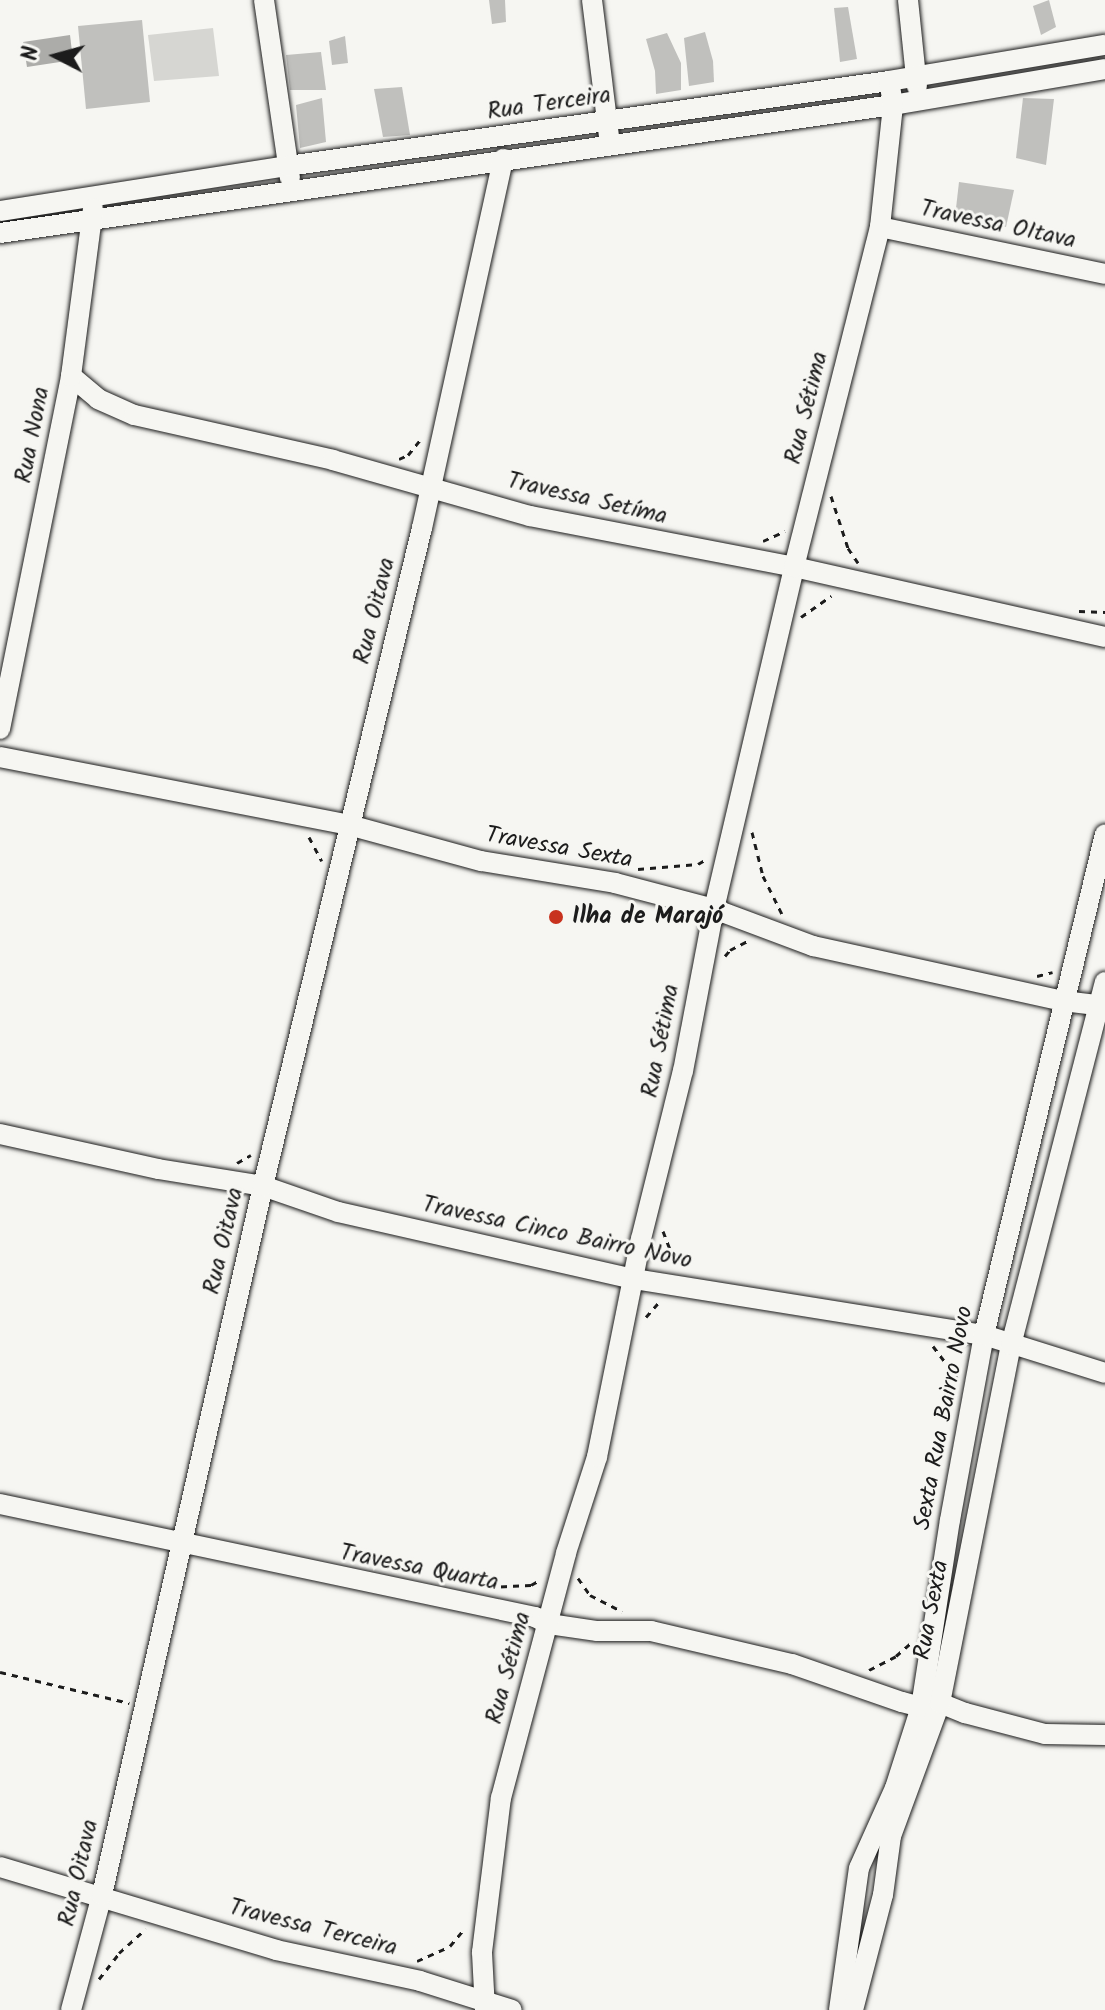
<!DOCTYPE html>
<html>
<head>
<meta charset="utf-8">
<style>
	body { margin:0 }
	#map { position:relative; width:1105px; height:2010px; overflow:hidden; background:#f6f6f2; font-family:Kalam,sans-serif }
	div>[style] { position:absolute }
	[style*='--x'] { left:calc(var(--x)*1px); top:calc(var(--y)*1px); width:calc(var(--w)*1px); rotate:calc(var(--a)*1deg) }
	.green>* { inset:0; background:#d6d6d2 }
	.water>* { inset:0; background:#acaca9 }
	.building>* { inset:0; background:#c0c0bd }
	.path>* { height:3px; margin-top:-1.5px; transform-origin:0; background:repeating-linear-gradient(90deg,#1c1c1c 0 6px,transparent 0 12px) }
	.roads { filter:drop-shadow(0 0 2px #1c1c1c) drop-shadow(0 0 2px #1c1c1c) }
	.minor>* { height:20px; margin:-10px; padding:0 10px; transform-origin:10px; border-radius:10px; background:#f6f6f2 }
	.dots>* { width:22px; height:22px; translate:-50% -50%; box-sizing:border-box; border:4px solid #f6f6f2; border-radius:50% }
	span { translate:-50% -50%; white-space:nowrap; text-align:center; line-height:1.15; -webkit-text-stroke:6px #f6f6f2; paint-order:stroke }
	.street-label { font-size:24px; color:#1c1c1c }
	.poi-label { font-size:24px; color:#1c1c1c; font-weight:700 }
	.left { translate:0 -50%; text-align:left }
	.north { position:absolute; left:16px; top:16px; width:80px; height:80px; -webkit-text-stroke:6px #f6f6f2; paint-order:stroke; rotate:276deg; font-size:22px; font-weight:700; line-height:32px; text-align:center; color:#1c1c1c }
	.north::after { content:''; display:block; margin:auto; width:28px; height:36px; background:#1c1c1c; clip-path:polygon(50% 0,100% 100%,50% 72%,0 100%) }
</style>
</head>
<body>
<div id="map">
	<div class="green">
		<div style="clip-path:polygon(213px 28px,219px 76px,154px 81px,148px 35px)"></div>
	</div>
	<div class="water">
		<div style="clip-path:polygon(70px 35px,73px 60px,27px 67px,23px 42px)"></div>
	</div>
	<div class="building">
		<div style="clip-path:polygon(489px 0,505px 0,506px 22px,492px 24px)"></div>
		<div style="clip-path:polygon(1049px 0,1056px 27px,1041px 35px,1033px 6px)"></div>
		<div style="clip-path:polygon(848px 7px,857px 59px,840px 62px,834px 8px)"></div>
		<div style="clip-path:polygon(142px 20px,150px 102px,86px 109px,78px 26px)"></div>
		<div style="clip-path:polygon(705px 32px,713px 61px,714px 82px,689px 86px,684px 38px)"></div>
		<div style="clip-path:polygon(667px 33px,681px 63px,681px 90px,656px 94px,655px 71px,646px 39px)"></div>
		<div style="clip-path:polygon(345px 36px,348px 63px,332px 65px,329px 41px)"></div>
		<div style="clip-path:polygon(321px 52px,326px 90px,290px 90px,286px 55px)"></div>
		<div style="clip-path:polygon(402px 87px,410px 135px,383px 137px,374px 89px)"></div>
		<div style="clip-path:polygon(322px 98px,326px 142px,300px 148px,296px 105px)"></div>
		<div style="clip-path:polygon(1023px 98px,1054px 99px,1046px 165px,1016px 158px)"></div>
		<div style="clip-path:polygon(959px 182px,1014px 190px,1006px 227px,955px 217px)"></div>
	</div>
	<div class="path">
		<div style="--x:399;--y:459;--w:10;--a:-24"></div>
		<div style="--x:408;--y:455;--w:22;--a:-51"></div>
		<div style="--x:831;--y:496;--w:55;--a:71.9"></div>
		<div style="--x:848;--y:548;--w:18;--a:56"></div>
		<div style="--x:763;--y:541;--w:24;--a:-24"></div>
		<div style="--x:1079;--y:611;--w:26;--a:2"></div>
		<div style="--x:801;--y:617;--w:37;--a:-35"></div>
		<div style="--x:752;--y:832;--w:45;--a:76"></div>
		<div style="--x:763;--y:876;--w:42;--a:63.4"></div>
		<div style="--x:309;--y:837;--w:27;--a:62"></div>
		<div style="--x:638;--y:869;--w:60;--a:-4.8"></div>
		<div style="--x:698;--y:864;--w:8;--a:-30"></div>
		<div style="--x:725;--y:956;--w:8;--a:-50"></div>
		<div style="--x:730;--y:950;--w:20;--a:-27"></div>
		<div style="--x:1037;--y:976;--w:16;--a:-14"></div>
		<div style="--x:237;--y:1163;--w:16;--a:-30"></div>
		<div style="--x:230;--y:1200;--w:16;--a:60"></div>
		<div style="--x:663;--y:1231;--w:25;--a:69"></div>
		<div style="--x:672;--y:1254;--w:23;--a:40"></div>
		<div style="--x:646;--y:1317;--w:20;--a:-49"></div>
		<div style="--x:933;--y:1346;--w:40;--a:53"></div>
		<div style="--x:578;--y:1578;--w:21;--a:55"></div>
		<div style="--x:590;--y:1595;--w:36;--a:27"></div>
		<div style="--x:489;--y:1587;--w:42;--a:-2.7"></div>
		<div style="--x:531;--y:1585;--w:10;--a:-29"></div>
		<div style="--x:869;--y:1670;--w:30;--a:-27"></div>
		<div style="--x:896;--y:1656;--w:21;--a:-41"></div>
		<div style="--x:0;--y:1672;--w:133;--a:13.5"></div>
		<div style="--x:417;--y:1961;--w:36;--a:-24"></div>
		<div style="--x:450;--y:1946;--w:23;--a:-50"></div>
		<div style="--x:99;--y:1979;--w:33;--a:-52"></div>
		<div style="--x:119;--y:1953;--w:36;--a:-42"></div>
	</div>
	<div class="roads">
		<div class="minor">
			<div style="--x:264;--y:0;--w:180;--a:81.7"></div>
			<div style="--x:592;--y:0;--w:137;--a:82.9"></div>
			<div style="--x:908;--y:0;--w:87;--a:84.1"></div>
			<div style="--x:0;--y:211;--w:291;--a:-8.9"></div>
			<div style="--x:288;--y:166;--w:607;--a:-8.05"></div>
			<div style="--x:889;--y:81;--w:219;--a:-9.5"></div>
			<div style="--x:880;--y:227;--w:230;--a:11.8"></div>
			<div style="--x:0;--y:233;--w:902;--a:-8.16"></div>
			<div style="--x:893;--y:105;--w:215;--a:-9.6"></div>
			<div style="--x:71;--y:376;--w:35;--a:40"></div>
			<div style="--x:98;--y:399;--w:39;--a:24"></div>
			<div style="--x:134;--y:415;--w:204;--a:12.7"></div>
			<div style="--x:333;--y:460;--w:205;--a:15.9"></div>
			<div style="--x:530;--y:516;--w:269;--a:10.9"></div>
			<div style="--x:794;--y:567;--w:319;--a:12.7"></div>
			<div style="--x:0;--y:729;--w:360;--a:-78.6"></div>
			<div style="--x:71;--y:376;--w:169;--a:-82.5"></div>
			<div style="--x:0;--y:757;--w:356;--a:11"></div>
			<div style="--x:349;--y:825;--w:137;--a:15.3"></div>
			<div style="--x:481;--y:861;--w:136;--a:9.3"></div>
			<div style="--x:615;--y:883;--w:102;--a:14.7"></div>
			<div style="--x:714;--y:909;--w:106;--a:20.5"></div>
			<div style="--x:813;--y:946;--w:256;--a:12.4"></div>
			<div style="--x:1063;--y:1001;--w:42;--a:6.8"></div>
			<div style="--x:0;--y:1134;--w:162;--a:12.5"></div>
			<div style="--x:158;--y:1169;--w:106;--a:9.2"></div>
			<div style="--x:263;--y:1186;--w:79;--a:19.1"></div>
			<div style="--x:338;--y:1212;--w:303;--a:12.8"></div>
			<div style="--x:634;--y:1279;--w:354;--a:9.1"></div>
			<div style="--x:984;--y:1335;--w:127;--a:17.4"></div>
			<div style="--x:0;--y:1504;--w:547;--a:11.93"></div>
			<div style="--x:535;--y:1617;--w:16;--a:27"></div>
			<div style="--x:549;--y:1624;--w:49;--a:8.3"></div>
			<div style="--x:597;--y:1631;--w:54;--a:0"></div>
			<div style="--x:651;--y:1631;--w:145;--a:13.2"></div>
			<div style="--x:792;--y:1664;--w:116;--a:19.1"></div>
			<div style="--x:902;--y:1702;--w:20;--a:15"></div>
			<div style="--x:921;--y:1707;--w:19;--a:-12"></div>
			<div style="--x:940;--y:1703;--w:27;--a:22"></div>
			<div style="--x:965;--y:1713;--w:83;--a:14.7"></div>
			<div style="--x:1045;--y:1734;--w:60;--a:1"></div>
			<div style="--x:0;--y:1867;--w:288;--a:16.7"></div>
			<div style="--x:276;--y:1950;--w:147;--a:12.1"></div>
			<div style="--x:420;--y:1981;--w:96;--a:17.5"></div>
			<div style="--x:71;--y:2010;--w:119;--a:-74.9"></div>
			<div style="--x:102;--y:1895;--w:727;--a:-77.21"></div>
			<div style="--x:263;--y:1186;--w:677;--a:-76.42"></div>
			<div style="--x:422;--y:528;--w:378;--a:-77.6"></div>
			<div style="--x:485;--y:2010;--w:58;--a:-93"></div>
			<div style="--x:482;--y:1952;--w:155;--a:-83"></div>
			<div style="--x:501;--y:1798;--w:253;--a:-75.1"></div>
			<div style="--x:566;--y:1553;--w:101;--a:-72.1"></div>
			<div style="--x:597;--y:1457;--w:222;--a:-78.6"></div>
			<div style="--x:641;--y:1239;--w:173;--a:-76"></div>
			<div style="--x:683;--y:1071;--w:165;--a:-79.2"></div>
			<div style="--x:714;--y:909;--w:351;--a:-76.8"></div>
			<div style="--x:794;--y:567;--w:351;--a:-75.8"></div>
			<div style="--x:880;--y:227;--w:123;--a:-83.9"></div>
			<div style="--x:893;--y:105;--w:24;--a:-99"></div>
			<div style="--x:839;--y:2010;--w:143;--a:-82"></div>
			<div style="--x:859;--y:1868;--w:88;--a:-65.8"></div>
			<div style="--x:895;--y:1788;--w:85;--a:-72.2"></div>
			<div style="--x:921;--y:1707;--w:189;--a:-81.2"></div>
			<div style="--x:950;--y:1520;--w:188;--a:-79.6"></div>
			<div style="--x:984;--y:1335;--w:515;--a:-76.42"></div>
			<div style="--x:853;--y:2010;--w:119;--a:-75.4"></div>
			<div style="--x:883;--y:1895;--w:60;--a:-82.3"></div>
			<div style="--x:891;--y:1836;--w:142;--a:-69.8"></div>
			<div style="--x:940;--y:1703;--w:365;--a:-78.8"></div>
			<div style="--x:1011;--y:1345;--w:375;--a:-75.5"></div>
		</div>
	</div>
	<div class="dots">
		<div style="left:556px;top:917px;background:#c8321e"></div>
	</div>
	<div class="street-label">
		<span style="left:549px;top:104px;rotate:-8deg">Rua Terceira</span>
		<span style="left:998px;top:225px;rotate:12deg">Travessa OItava</span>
		<span style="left:807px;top:408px;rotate:-76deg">Rua Sétima</span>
		<span style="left:33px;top:435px;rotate:-79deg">Rua Nona</span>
		<span style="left:587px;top:499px;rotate:13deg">Travessa Setíma</span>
		<span style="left:375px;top:611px;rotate:-76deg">Rua Oitava</span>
		<span style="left:559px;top:848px;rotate:10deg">Travessa Sexta</span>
		<span style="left:661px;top:1041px;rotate:-79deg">Rua Sétima</span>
		<span style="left:557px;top:1233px;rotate:12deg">Travessa Cinco Bairro Novo</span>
		<span style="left:224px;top:1241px;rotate:-77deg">Rua Oitava</span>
		<span style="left:944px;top:1418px;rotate:-79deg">Sexta Rua Bairro Novo</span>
		<span style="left:419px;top:1568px;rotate:11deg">Travessa Quarta</span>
		<span style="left:932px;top:1610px;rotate:-79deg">Rua Sexta</span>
		<span style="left:509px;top:1668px;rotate:-75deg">Rua Sétima</span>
		<span style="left:79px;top:1873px;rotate:-77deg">Rua Oitava</span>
		<span style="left:313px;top:1928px;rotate:14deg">Travessa Terceira</span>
	</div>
	<div class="poi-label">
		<span class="left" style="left:572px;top:917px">Ilha de Marajó</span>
	</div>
	<div class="north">N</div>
</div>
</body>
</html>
